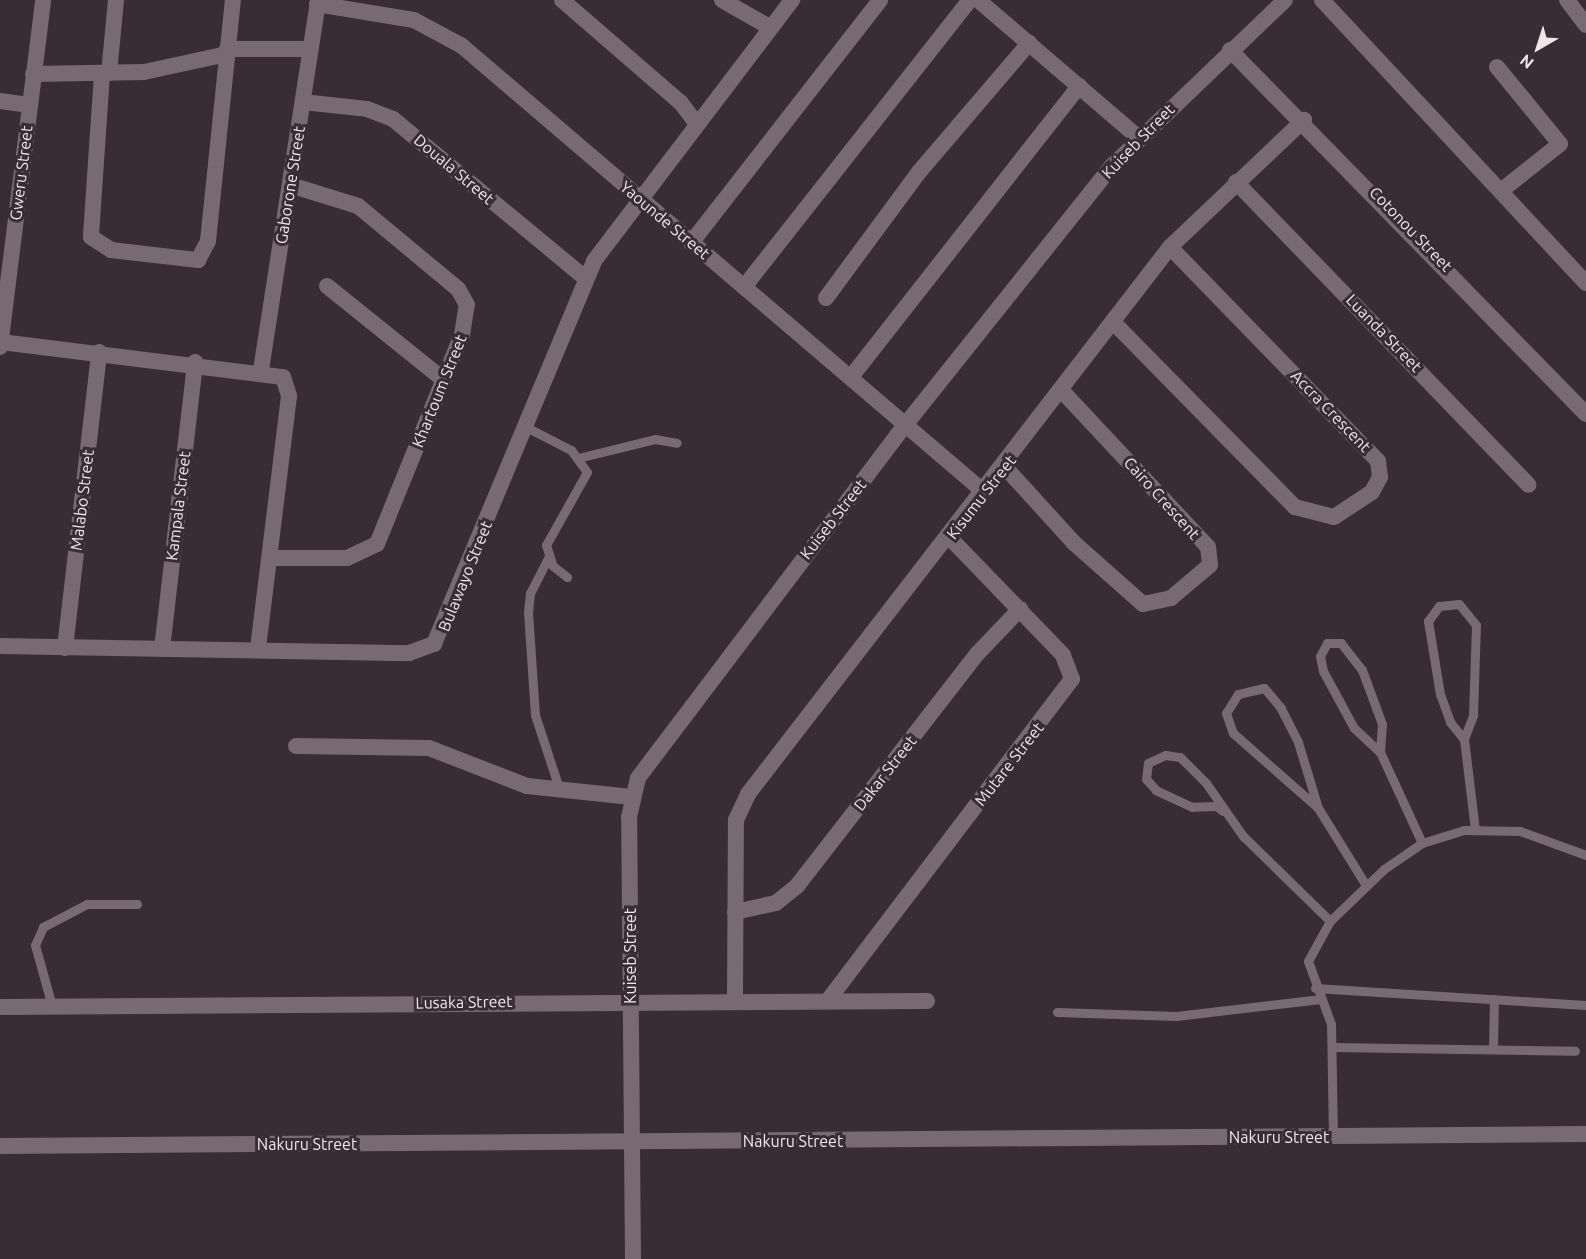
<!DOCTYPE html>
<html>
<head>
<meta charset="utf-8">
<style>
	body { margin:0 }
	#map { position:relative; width:1586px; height:1259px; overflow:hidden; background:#392c33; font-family:Ubuntu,sans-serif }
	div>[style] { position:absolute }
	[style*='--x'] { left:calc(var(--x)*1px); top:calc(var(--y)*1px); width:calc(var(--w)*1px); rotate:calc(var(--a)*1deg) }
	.service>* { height:9px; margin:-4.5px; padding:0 4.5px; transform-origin:4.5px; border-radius:4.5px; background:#796972 }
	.minor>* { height:16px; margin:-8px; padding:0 8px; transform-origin:8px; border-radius:8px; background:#796972 }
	span { translate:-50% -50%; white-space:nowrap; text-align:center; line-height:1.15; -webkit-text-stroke:6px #392c33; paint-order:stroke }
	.street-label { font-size:16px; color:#efe6ea }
	.north { position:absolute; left:1508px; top:18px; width:60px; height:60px; -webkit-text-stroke:4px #392c33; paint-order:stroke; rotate:219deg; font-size:16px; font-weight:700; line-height:24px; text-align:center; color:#efe6ea }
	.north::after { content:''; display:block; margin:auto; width:21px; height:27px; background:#efe6ea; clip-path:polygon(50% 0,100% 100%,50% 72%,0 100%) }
</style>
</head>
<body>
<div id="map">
	<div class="service">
		<div style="--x:526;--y:427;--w:51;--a:27.1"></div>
		<div style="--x:571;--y:450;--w:27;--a:54"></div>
		<div style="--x:587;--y:472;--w:84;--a:119.3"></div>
		<div style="--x:546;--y:545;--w:22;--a:72"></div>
		<div style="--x:553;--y:566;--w:18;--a:38"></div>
		<div style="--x:578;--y:458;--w:79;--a:-13.9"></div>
		<div style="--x:655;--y:439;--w:22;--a:10"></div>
		<div style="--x:548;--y:558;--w:39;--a:117"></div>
		<div style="--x:530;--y:593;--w:19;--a:96"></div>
		<div style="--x:528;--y:612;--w:103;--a:86.1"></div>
		<div style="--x:535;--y:715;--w:80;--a:71.8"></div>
		<div style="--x:1464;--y:739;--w:26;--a:-69"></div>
		<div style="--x:1473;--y:715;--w:90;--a:-88.1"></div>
		<div style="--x:1476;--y:625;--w:27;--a:-129"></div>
		<div style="--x:1459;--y:604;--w:20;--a:174"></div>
		<div style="--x:1439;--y:606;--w:19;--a:126"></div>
		<div style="--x:1428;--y:621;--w:74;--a:80.7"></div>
		<div style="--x:1440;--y:694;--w:30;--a:70"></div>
		<div style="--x:1450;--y:722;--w:22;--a:51"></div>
		<div style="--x:1464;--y:739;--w:92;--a:83.1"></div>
		<div style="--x:1380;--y:752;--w:28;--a:-86"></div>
		<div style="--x:1382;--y:724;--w:58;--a:-110.3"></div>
		<div style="--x:1362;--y:670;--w:34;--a:-128"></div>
		<div style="--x:1341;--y:643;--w:14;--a:180"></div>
		<div style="--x:1327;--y:643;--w:15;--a:118"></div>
		<div style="--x:1320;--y:656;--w:15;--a:79"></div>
		<div style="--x:1323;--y:671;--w:65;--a:61.5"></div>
		<div style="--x:1354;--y:728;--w:35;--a:43"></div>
		<div style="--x:1380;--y:752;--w:100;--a:65.2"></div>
		<div style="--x:1318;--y:808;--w:69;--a:-106.9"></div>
		<div style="--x:1298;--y:742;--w:38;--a:-117"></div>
		<div style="--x:1281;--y:708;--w:26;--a:-130"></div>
		<div style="--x:1264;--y:688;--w:27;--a:167"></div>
		<div style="--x:1238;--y:694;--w:22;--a:122"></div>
		<div style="--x:1226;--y:713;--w:21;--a:71"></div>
		<div style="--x:1233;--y:733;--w:113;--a:41.4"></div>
		<div style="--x:1318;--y:808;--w:91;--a:58.1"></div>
		<div style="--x:1223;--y:811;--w:9;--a:-144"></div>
		<div style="--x:1216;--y:806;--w:24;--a:178"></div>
		<div style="--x:1192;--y:807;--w:40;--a:-155"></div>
		<div style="--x:1156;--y:790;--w:15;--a:-132"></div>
		<div style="--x:1146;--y:779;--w:16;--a:-83"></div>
		<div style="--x:1148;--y:763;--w:19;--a:-25"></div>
		<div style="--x:1165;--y:755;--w:15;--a:8"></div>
		<div style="--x:1180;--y:757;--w:37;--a:45"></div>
		<div style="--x:1206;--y:783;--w:65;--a:55.1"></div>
		<div style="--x:1243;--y:836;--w:122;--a:44.3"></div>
		<div style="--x:1315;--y:988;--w:272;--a:3.6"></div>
		<div style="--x:52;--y:1006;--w:63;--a:-105.6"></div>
		<div style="--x:35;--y:945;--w:20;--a:-66"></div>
		<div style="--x:43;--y:927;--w:50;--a:-27.6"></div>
		<div style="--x:87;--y:904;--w:50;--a:0"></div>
		<div style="--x:1057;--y:1012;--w:119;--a:1.9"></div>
		<div style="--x:1176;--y:1016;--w:146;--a:-6.7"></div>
		<div style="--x:1333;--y:1047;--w:242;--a:0.9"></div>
		<div style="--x:1493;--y:1049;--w:50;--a:-88.9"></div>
		<div style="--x:1333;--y:1136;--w:112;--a:-91"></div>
		<div style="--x:1331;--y:1024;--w:67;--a:-110.1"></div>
		<div style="--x:1308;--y:961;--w:46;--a:-61.2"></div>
		<div style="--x:1330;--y:921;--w:75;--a:-43.9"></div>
		<div style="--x:1384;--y:869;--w:46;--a:-34.4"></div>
		<div style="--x:1422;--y:843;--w:44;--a:-17.2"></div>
		<div style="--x:1464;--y:830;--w:56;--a:1"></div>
		<div style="--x:1520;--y:831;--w:70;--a:20"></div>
	</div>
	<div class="minor">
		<div style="--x:562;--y:0;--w:157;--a:40.9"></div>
		<div style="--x:681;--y:103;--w:26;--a:53"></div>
		<div style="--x:722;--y:0;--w:56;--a:29.7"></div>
		<div style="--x:978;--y:0;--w:211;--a:40.6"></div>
		<div style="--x:1322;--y:0;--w:387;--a:47"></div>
		<div style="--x:1567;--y:0;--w:31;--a:53"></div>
		<div style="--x:317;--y:4;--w:98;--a:9.4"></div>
		<div style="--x:414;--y:20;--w:55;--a:28.4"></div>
		<div style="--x:462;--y:46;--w:687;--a:40.51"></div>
		<div style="--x:227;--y:49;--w:82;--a:0"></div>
		<div style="--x:1230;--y:50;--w:509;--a:45.64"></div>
		<div style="--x:1497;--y:67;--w:99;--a:50.7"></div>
		<div style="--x:1560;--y:144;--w:74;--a:141.6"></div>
		<div style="--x:109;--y:73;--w:73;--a:-84.5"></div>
		<div style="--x:33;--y:74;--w:111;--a:-1"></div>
		<div style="--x:144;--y:72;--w:85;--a:-12.2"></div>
		<div style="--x:102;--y:74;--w:163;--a:93.9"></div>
		<div style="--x:91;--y:237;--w:24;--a:33"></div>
		<div style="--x:111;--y:250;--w:88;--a:6.6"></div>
		<div style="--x:198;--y:260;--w:21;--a:-62"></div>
		<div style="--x:208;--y:241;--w:242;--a:-84.1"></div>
		<div style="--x:0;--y:101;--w:29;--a:8"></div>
		<div style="--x:303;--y:102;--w:64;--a:6.2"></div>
		<div style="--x:367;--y:109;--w:28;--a:21"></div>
		<div style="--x:393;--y:119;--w:249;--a:39.6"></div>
		<div style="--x:1236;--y:182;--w:421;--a:46"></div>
		<div style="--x:691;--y:243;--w:308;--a:-52.1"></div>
		<div style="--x:327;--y:286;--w:150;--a:38.8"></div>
		<div style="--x:744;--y:287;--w:365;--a:-51.8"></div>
		<div style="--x:826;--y:298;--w:157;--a:-53.6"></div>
		<div style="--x:919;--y:172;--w:170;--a:-49.5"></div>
		<div style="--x:1115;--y:324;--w:257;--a:45.5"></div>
		<div style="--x:1295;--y:507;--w:40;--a:14.4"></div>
		<div style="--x:1334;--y:517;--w:45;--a:-33.3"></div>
		<div style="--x:1372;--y:492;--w:17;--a:-62"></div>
		<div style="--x:1380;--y:477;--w:16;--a:-97"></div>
		<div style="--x:1378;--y:461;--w:298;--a:-134.2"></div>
		<div style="--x:1;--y:342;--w:284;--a:7.1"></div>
		<div style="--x:283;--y:377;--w:20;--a:72"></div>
		<div style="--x:289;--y:396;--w:256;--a:97"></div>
		<div style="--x:0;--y:347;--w:350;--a:-82.9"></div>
		<div style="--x:261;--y:370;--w:374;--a:-81.2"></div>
		<div style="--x:851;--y:377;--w:370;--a:-51.9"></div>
		<div style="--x:1004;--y:466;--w:104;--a:47.7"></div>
		<div style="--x:1074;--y:543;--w:92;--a:41.5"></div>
		<div style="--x:1143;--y:604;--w:29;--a:-12"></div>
		<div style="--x:1171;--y:598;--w:51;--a:-40.2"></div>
		<div style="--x:1210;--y:565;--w:18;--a:-96"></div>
		<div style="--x:1208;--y:547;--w:214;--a:-133.1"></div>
		<div style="--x:270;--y:558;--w:77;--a:0"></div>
		<div style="--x:347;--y:558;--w:33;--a:-25"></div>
		<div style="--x:377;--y:544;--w:226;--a:-67.9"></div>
		<div style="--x:462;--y:335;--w:30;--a:-81"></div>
		<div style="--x:467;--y:305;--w:18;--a:-119"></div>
		<div style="--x:458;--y:289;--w:130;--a:-140.3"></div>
		<div style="--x:358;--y:206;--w:71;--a:-162.8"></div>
		<div style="--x:0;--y:646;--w:409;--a:1"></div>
		<div style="--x:409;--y:653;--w:27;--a:-20"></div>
		<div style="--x:434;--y:644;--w:415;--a:-67.3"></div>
		<div style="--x:594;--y:261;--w:328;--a:-52.8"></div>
		<div style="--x:65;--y:648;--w:298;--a:-83.4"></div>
		<div style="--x:162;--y:649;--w:289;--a:-83.4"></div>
		<div style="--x:296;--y:746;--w:133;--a:0.9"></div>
		<div style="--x:429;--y:748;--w:105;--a:21.2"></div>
		<div style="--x:527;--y:786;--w:105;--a:6"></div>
		<div style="--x:735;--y:912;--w:42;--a:-12.4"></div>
		<div style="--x:776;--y:903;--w:27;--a:-39"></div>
		<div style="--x:797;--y:886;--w:295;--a:-52.2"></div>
		<div style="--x:978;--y:653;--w:61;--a:-46.3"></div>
		<div style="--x:735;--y:998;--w:178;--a:-89.7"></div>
		<div style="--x:736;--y:820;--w:29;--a:-65"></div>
		<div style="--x:748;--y:794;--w:691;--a:-52.35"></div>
		<div style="--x:1170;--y:247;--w:185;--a:-43.5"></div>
		<div style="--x:829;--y:999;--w:402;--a:-52.8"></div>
		<div style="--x:1072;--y:679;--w:26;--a:-111"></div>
		<div style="--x:1063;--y:655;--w:164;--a:-134"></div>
		<div style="--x:0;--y:1007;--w:927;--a:-0.37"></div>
		<div style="--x:0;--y:1146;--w:1586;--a:-0.43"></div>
		<div style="--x:633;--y:1259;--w:442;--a:-90.5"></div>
		<div style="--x:629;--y:817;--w:40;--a:-77"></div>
		<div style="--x:638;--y:778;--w:444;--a:-52.9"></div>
		<div style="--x:906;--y:424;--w:332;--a:-51.4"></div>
		<div style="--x:1113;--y:165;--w:238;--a:-43.8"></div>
	</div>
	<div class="street-label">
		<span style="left:1138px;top:141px;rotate:-46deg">Kuiseb Street</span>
		<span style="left:454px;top:169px;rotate:40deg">Douala Street</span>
		<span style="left:21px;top:173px;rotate:-83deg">Gweru Street</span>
		<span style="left:290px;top:185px;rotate:-81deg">Gaborone Street</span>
		<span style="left:665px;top:220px;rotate:40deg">Yaounde Street</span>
		<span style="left:1411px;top:229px;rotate:46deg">Cotonou Street</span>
		<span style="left:1384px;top:333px;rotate:46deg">Luanda Street</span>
		<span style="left:439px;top:391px;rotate:-68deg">Khartoum Street</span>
		<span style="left:1331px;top:411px;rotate:46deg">Accra Crescent</span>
		<span style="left:981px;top:497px;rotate:-52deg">Kisumu Street</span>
		<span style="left:1162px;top:498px;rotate:48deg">Cairo Crescent</span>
		<span style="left:82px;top:500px;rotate:-83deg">Malabo Street</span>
		<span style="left:178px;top:506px;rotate:-83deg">Kampala Street</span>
		<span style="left:833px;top:519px;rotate:-52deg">Kuiseb Street</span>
		<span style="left:465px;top:576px;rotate:-68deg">Bulawayo Street</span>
		<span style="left:1009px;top:764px;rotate:-52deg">Mutare Street</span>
		<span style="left:885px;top:773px;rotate:-52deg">Dakar Street</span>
		<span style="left:630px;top:956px;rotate:-90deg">Kuiseb Street</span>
		<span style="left:464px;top:1002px;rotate:-1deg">Lusaka Street</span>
		<span style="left:1279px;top:1137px">Nakuru Street</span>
		<span style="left:793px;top:1141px">Nakuru Street</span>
		<span style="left:307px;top:1144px">Nakuru Street</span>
	</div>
	<div class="north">N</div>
</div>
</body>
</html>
